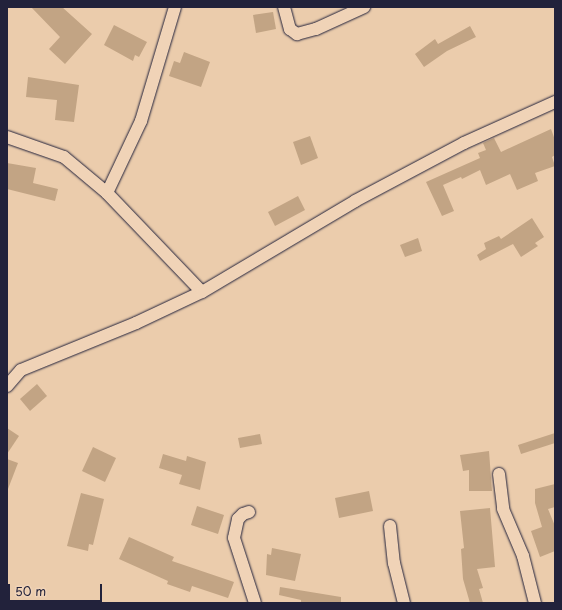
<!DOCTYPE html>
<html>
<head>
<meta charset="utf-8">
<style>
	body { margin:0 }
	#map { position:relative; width:562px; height:610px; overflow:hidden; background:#ebccac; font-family:"Playpen Sans",sans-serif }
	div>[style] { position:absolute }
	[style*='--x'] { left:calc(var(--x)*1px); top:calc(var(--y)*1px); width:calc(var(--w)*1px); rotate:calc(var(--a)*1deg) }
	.building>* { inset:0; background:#c2a484 }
	.roads { filter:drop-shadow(0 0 1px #22223b) drop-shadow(0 0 1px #22223b) }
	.minor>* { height:12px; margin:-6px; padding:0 6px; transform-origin:6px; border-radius:6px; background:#f0d3b7 }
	span { translate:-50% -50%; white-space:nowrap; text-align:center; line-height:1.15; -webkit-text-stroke:3px #f0d3b7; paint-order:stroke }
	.frame { position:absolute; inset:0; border:8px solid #22223b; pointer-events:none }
	.scale { position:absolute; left:8px; top:584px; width:94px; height:18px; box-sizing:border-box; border:2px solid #22223b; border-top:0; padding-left:5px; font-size:12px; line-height:14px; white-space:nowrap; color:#22223b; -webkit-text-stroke:3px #f0d3b7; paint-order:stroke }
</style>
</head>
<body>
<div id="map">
	<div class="building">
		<div style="clip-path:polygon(31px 7px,62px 7px,92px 34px,65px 64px,49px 49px,60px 37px)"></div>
		<div style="clip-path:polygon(273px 12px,276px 29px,256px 33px,253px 15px)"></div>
		<div style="clip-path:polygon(114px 25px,147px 42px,139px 57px,135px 55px,133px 61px,104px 45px)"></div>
		<div style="clip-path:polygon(470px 26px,476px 37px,447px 51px,424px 67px,415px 54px,435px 39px,438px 44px)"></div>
		<div style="clip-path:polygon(184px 52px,210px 62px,201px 87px,169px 76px,174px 61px,180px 63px)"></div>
		<div style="clip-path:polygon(28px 77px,79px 85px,74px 122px,55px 120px,57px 100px,26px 97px)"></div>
		<div style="clip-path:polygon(551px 129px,555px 140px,555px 155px,552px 157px,555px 166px,535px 173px,538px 181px,517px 190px,510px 174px,486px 185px,480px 170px,462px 179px,461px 177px,443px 185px,454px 211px,442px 216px,426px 182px,480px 158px,478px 153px,486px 150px,483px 143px,494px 138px,501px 152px)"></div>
		<div style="clip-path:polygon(310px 136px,318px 158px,301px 165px,293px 142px)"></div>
		<div style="clip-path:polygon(7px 163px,36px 168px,33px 183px,58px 189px,55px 201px,7px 189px)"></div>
		<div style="clip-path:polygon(298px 196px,305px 210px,275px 226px,268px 212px)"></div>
		<div style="clip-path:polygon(532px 218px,544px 237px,535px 243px,538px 246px,521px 257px,513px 244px,480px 261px,477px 255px,486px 249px,484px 243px,499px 236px,501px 239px)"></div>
		<div style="clip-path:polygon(418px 238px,422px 251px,405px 257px,400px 245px)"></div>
		<div style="clip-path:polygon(37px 384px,47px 396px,30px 411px,20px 399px)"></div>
		<div style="clip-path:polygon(7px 428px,19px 436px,7px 454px)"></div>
		<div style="clip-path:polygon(555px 433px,555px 443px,521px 454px,518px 445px)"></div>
		<div style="clip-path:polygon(260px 434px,262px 444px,240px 448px,238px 438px)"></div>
		<div style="clip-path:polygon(93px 447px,116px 458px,105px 482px,82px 471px)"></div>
		<div style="clip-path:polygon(489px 451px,492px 491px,469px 491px,469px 470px,463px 471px,460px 455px)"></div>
		<div style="clip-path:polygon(163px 454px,186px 461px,187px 456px,206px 462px,200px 490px,179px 484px,182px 475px,159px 468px)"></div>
		<div style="clip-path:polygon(7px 459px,18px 463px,8px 489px,7px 489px)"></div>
		<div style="clip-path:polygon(555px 484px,555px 507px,548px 509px,555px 526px,555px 551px,540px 557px,531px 531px,542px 527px,535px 503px,535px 489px)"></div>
		<div style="clip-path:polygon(369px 491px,373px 511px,339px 518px,335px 498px)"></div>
		<div style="clip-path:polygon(81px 493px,104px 499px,93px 545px,89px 544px,88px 551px,67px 546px)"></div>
		<div style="clip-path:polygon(197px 506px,224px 515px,218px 534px,191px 525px)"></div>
		<div style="clip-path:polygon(490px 508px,495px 567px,477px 569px,483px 588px,479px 589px,483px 603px,470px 603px,463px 579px,461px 549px,464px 548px,460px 511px)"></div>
		<div style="clip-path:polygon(129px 537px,174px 557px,172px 561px,234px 582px,228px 598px,192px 586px,190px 592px,167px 584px,168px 581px,119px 559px)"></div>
		<div style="clip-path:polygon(272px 548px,301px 554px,295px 581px,266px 575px,267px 554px,271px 555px)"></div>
		<div style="clip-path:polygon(280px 587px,341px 597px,341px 603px,301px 603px,301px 600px,279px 595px)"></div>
	</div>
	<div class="roads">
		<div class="minor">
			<div style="--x:284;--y:7;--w:23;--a:75"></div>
			<div style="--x:290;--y:29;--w:9;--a:36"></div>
			<div style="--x:297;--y:34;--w:20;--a:-15"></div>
			<div style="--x:316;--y:29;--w:53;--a:-24.6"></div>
			<div style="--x:7;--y:137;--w:60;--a:19.3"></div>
			<div style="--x:64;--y:157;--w:56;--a:39.9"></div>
			<div style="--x:107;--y:193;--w:137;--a:46.2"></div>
			<div style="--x:107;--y:193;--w:80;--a:-64.7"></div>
			<div style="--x:141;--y:121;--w:119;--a:-73.4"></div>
			<div style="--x:7;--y:386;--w:21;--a:-49"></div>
			<div style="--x:21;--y:370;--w:124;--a:-22.2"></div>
			<div style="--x:136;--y:323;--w:73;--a:-25.2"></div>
			<div style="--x:202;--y:292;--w:178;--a:-30.7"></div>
			<div style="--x:355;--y:201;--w:123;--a:-28"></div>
			<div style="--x:464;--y:143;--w:100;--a:-24.3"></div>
			<div style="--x:499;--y:474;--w:35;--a:83"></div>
			<div style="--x:503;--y:509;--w:51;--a:66.9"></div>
			<div style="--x:523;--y:556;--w:49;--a:75.7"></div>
			<div style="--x:249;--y:512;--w:6;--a:162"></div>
			<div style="--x:243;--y:514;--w:7;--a:135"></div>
			<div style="--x:238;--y:519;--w:19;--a:102"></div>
			<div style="--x:234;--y:538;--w:68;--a:72.1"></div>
			<div style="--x:390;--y:526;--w:37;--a:84"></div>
			<div style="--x:394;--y:563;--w:41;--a:76"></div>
		</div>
	</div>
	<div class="frame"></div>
	<div class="scale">50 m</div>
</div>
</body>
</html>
